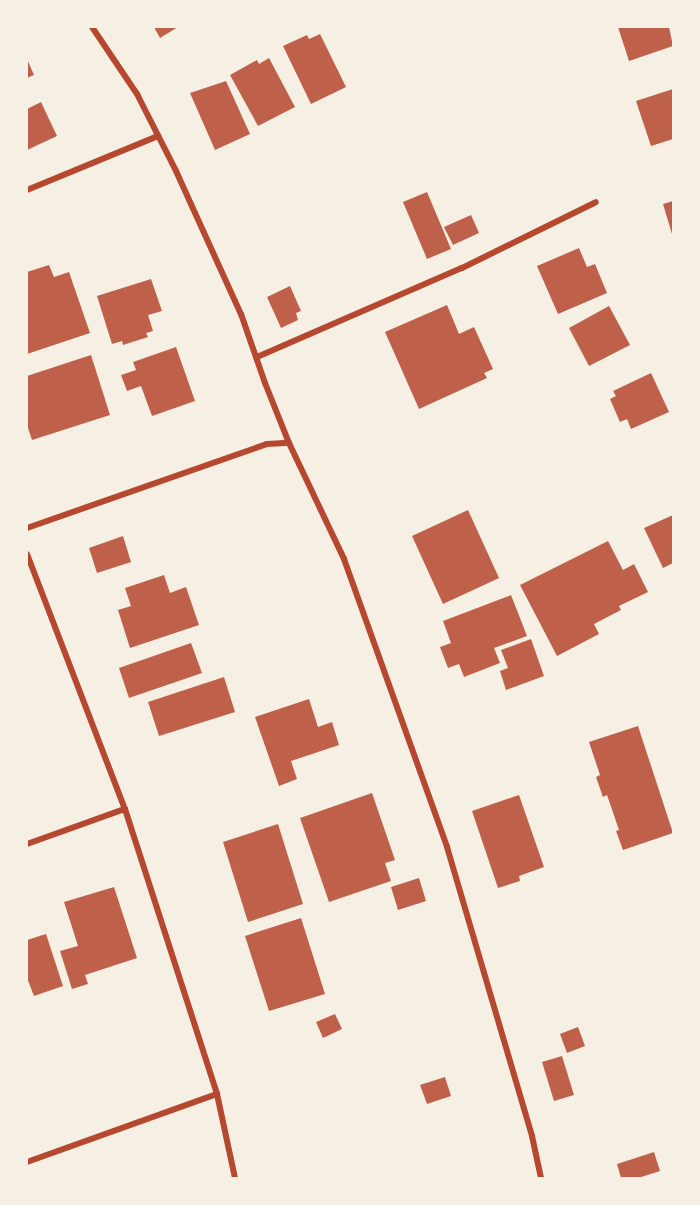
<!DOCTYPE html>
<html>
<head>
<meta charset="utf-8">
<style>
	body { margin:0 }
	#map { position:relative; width:700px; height:1205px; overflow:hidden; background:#f6efe4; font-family:Arial,sans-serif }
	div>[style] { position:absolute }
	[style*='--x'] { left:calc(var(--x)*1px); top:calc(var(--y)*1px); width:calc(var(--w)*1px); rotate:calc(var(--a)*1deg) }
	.building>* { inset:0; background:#bf614a }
	.minor>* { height:6px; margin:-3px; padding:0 3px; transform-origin:3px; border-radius:3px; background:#b5482f }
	span { translate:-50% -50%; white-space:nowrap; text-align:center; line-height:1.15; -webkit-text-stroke:4.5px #f6efe4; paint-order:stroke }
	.frame { position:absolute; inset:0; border:28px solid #f6efe4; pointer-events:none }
</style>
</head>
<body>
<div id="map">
	<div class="building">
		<div style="clip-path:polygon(154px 27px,178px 27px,160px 38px)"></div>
		<div style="clip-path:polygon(618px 27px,669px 27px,673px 46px,629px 61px)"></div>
		<div style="clip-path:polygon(320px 34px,346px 87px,311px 104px,283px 46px,307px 35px,309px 39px)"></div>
		<div style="clip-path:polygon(269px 58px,295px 107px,258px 126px,230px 75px,257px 60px,259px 64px)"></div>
		<div style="clip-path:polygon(27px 59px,34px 75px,27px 78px)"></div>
		<div style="clip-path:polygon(226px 81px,250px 134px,215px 150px,190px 93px)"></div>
		<div style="clip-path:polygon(673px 89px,673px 139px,651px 146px,636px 101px)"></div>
		<div style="clip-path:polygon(41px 102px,57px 136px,27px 150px,27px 109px)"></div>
		<div style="clip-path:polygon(427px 192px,451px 249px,427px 259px,403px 202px)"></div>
		<div style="clip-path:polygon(673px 201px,673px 234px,672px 234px,663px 204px)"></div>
		<div style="clip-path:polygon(471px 215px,479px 233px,453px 245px,444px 227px)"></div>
		<div style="clip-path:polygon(579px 248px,587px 267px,595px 264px,607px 293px,558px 314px,537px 266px)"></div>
		<div style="clip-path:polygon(49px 265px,54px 277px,69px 272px,90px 333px,27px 354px,27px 272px)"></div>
		<div style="clip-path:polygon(151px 279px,162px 311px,148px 315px,153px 331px,146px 333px,148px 337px,123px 345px,122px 341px,112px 344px,97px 296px)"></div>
		<div style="clip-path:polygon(290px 286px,301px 311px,296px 313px,298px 320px,281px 328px,267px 297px)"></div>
		<div style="clip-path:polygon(447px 305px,459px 334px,474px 327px,493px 369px,484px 373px,487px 378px,419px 409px,385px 332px)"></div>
		<div style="clip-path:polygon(609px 306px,630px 345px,589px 366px,569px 328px)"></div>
		<div style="clip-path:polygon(176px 347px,195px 401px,152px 416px,141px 386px,127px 391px,121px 375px,136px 370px,133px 362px)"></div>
		<div style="clip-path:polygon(91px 355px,110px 415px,32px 440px,27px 425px,27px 376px)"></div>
		<div style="clip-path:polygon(651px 373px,669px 412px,631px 429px,627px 419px,620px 422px,610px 399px,616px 396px,613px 391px)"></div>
		<div style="clip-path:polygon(468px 510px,499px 578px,443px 604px,412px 536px)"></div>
		<div style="clip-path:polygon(673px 515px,673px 563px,663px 568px,644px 528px)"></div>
		<div style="clip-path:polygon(123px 536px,131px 562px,97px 573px,89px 548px)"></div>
		<div style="clip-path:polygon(608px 541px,623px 570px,634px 564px,648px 592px,619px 606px,621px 610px,594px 624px,599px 634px,557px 656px,520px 585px)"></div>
		<div style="clip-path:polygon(164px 575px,170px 593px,186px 587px,199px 625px,130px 648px,118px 610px,131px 606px,125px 588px)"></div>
		<div style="clip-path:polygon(511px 595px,527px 636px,494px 648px,500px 663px,464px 677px,459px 664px,448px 668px,440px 647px,451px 643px,443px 621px)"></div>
		<div style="clip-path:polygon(531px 639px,544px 676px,506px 690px,500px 671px,508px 668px,501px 650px)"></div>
		<div style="clip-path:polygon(191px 643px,202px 673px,129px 698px,119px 668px)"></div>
		<div style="clip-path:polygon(224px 677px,235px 712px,159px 736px,148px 702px)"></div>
		<div style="clip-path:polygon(309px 699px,318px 727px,332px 722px,339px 745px,291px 761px,297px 779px,279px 786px,255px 717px)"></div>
		<div style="clip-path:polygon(638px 726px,673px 833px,623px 850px,616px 831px,619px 830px,607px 795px,603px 797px,596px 777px,600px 775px,589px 742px)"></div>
		<div style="clip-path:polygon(372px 793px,395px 860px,385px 863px,391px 881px,329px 902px,300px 818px)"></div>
		<div style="clip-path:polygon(519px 795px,544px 867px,519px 876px,520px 881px,498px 888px,472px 811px)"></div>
		<div style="clip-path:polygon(278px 824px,303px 904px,248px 922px,223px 842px)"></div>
		<div style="clip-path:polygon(419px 878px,426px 901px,398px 910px,391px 887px)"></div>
		<div style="clip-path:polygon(114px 887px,137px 958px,85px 975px,88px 984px,72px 989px,60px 951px,78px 946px,64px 902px)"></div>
		<div style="clip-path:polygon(301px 918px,325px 994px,269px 1011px,245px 936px)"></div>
		<div style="clip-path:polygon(46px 934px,63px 986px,34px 996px,27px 978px,27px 940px)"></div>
		<div style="clip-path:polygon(335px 1014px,342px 1029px,323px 1038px,316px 1022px)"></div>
		<div style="clip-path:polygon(578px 1027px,585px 1046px,567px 1053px,560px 1034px)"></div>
		<div style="clip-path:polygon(562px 1056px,574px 1095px,554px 1101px,542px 1062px)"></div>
		<div style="clip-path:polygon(445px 1077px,451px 1096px,427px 1104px,420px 1085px)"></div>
		<div style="clip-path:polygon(654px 1152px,660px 1171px,638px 1178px,621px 1178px,617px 1164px)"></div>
	</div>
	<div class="minor">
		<div style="--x:92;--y:27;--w:81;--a:56.1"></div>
		<div style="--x:137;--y:94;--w:86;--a:63.1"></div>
		<div style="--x:176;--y:171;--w:157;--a:65.6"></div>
		<div style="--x:241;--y:314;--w:73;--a:70.8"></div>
		<div style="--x:265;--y:383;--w:65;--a:68.2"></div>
		<div style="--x:289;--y:443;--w:128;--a:64.6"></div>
		<div style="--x:344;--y:559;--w:306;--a:70.3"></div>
		<div style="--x:447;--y:847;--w:301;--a:73.6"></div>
		<div style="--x:532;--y:1136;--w:43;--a:77.9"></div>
		<div style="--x:27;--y:190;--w:142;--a:-22.4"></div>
		<div style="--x:257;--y:357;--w:223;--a:-23.5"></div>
		<div style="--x:462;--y:268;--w:149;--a:-26.2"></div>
		<div style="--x:27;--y:528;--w:254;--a:-19.3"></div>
		<div style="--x:267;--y:444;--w:22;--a:-3"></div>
		<div style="--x:27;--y:554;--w:273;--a:69"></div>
		<div style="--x:125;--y:809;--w:299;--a:72.1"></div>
		<div style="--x:217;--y:1094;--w:86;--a:77.9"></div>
		<div style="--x:27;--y:844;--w:104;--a:-19.7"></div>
		<div style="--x:27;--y:1162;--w:202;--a:-19.7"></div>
	</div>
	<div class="frame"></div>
</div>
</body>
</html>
